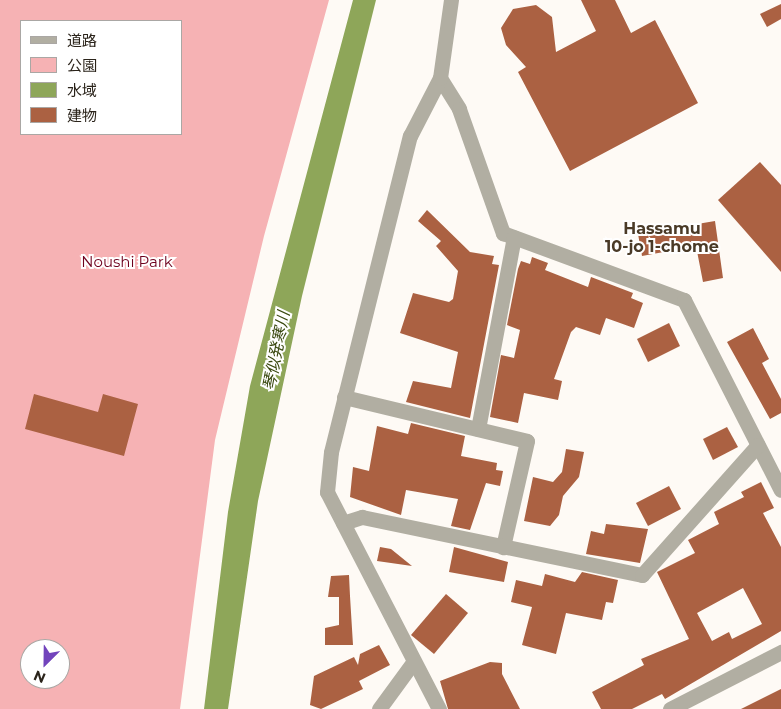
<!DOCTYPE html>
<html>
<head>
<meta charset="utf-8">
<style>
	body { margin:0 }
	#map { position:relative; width:781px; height:709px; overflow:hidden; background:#fefaf5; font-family:Montserrat,"Noto Sans JP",sans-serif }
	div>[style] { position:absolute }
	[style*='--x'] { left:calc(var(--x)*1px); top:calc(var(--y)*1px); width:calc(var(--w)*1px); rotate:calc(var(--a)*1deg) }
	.green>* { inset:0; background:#f6b2b4 }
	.water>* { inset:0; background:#8ea659 }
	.building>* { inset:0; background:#ab6142 }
	.minor>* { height:15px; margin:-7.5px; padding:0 7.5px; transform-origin:7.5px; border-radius:7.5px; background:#b1aea2 }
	span { translate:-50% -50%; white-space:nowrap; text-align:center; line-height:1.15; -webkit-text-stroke:4px #fff; paint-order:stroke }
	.park-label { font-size:15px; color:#6e021e }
	.neighbourhood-label { font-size:16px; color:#4a3a27; font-weight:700 }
	.water-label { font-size:16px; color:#39480f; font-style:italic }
	.legend { position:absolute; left:20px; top:20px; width:162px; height:115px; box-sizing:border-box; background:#fff; border:1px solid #aaa7a4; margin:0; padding:6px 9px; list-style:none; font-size:15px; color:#2b241b }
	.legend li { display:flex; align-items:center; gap:10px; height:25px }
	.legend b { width:25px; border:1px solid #aaa7a4 }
	.north { position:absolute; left:20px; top:639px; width:50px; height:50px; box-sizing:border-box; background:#fff; border:1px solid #aaa7a4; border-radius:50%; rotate:203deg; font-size:14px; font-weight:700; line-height:20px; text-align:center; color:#2b241b }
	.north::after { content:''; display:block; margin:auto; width:18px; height:22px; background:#7244bc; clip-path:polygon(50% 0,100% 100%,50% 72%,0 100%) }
</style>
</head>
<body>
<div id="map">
	<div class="green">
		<div style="clip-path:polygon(evenodd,0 0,329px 0,264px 236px,215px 440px,180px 709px,0 709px,0 0,21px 21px,181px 21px,181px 134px,21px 134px,21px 21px,0 0,30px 649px,60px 649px,60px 679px,30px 679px,30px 649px)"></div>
	</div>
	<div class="water">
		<div style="clip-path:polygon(353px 0,376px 0,302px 296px,258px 501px,228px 709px,204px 709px,228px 512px,250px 386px)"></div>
	</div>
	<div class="building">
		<div style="clip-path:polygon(581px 0,615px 0,631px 33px,655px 20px,698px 103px,570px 171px,518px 72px,526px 67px,506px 45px,501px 28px,513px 9px,536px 5px,552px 17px,556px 52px,596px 31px)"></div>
		<div style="clip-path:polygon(781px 4px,781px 19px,767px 27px,760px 14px)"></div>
		<div style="clip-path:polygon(760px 162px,781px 185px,781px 272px,718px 200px)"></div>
		<div style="clip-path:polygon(427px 210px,470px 252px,494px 256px,492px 264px,499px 265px,470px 418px,406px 402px,413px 381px,451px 388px,458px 352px,400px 333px,413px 293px,449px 302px,453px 299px,458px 271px,436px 246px,441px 241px,418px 221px)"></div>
		<div style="clip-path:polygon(715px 221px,723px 278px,703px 282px,696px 246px,642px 256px,638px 234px)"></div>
		<div style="clip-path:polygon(532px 257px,548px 263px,545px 270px,588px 287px,591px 277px,633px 293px,631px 298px,643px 303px,634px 328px,606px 318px,600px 335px,576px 327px,571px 332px,554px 379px,562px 381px,558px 400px,524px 393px,518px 423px,490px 417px,501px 355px,514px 358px,520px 330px,507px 325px,518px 269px,521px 261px,530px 264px)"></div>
		<div style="clip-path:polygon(669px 323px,680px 346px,648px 362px,637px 339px)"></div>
		<div style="clip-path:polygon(753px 328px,769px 359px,762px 363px,781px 399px,781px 413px,770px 419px,727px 342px)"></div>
		<div style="clip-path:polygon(34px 394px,98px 412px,103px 394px,138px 404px,124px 456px,25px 429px)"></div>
		<div style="clip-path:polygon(411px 423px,465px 436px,461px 456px,497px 463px,496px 470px,503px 471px,500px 486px,486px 483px,470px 530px,451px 526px,458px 499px,406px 490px,401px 515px,350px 497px,353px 467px,369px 471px,377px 426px,408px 434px)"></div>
		<div style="clip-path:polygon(727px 427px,738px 447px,713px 460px,703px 439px)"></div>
		<div style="clip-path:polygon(566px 449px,584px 452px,579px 477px,563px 496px,559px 515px,550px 526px,524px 521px,533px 477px,553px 482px,562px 472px)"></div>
		<div style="clip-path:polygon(evenodd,761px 482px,774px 508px,763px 513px,781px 547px,781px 631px,665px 699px,662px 694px,632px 709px,601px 709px,592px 692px,644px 665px,641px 659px,689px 639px,657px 572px,695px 553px,688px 540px,719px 524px,714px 512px,744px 497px,741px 492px,761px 482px,743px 588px,762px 624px,732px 639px,729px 632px,712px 641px,697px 613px,743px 588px)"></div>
		<div style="clip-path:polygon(669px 486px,681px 509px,648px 526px,636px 503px)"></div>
		<div style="clip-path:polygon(606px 524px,648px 529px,640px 563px,586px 554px,591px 531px,604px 534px)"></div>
		<div style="clip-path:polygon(380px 547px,391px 549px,412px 566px,377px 561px)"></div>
		<div style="clip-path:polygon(454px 547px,508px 562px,504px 582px,449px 572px)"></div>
		<div style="clip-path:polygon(582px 572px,618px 580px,613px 603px,606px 602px,602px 620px,566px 613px,556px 654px,522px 645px,532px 607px,511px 602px,516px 580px,542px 586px,545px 574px,575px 582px)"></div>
		<div style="clip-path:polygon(349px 575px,350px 596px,344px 596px,350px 596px,353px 645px,325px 645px,325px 628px,339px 625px,339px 597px,328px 597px,331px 576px)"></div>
		<div style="clip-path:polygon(446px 594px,468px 613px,434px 654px,411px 635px)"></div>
		<div style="clip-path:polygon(379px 645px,390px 665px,359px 681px,363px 689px,321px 709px,310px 705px,314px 676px,354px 657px,358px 665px,360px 654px)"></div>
		<div style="clip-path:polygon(490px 662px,502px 663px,502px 674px,520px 709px,448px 709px,440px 681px)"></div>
		<div style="clip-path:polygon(781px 689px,781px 709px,741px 709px)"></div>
	</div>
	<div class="minor">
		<div style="--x:440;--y:78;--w:36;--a:58"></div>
		<div style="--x:459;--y:109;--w:132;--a:70.5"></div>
		<div style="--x:503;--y:233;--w:193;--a:20.3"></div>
		<div style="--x:684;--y:300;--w:213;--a:63"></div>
		<div style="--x:344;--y:397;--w:188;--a:13.5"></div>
		<div style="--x:527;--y:441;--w:109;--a:102.8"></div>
		<div style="--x:478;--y:429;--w:195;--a:-79.4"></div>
		<div style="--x:343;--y:523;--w:20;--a:-18"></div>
		<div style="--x:362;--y:517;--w:286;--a:11.7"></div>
		<div style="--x:642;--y:575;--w:174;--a:-48.3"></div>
		<div style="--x:379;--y:709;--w:59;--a:-53.9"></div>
		<div style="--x:439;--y:709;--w:244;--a:-117.3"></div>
		<div style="--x:327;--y:492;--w:40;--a:-84.3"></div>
		<div style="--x:331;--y:452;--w:326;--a:-76"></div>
		<div style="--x:410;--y:136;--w:65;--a:-62.7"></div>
		<div style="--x:440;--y:78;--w:79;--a:-82"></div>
		<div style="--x:670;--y:709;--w:125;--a:-27.2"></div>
	</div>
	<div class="park-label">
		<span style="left:127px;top:262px">Noushi Park</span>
	</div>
	<div class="neighbourhood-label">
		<span style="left:662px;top:238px">Hassamu<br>10-jo 1-chome</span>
	</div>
	<div class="water-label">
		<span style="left:277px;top:351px;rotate:-79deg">琴似発寒川</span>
	</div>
	<ul class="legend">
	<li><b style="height:6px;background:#b1aea2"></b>道路</li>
	<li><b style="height:14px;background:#f6b2b4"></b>公園</li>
	<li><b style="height:14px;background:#8ea659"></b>水域</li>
	<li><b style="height:14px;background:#ab6142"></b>建物</li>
	</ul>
	<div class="north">N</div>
</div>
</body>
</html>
